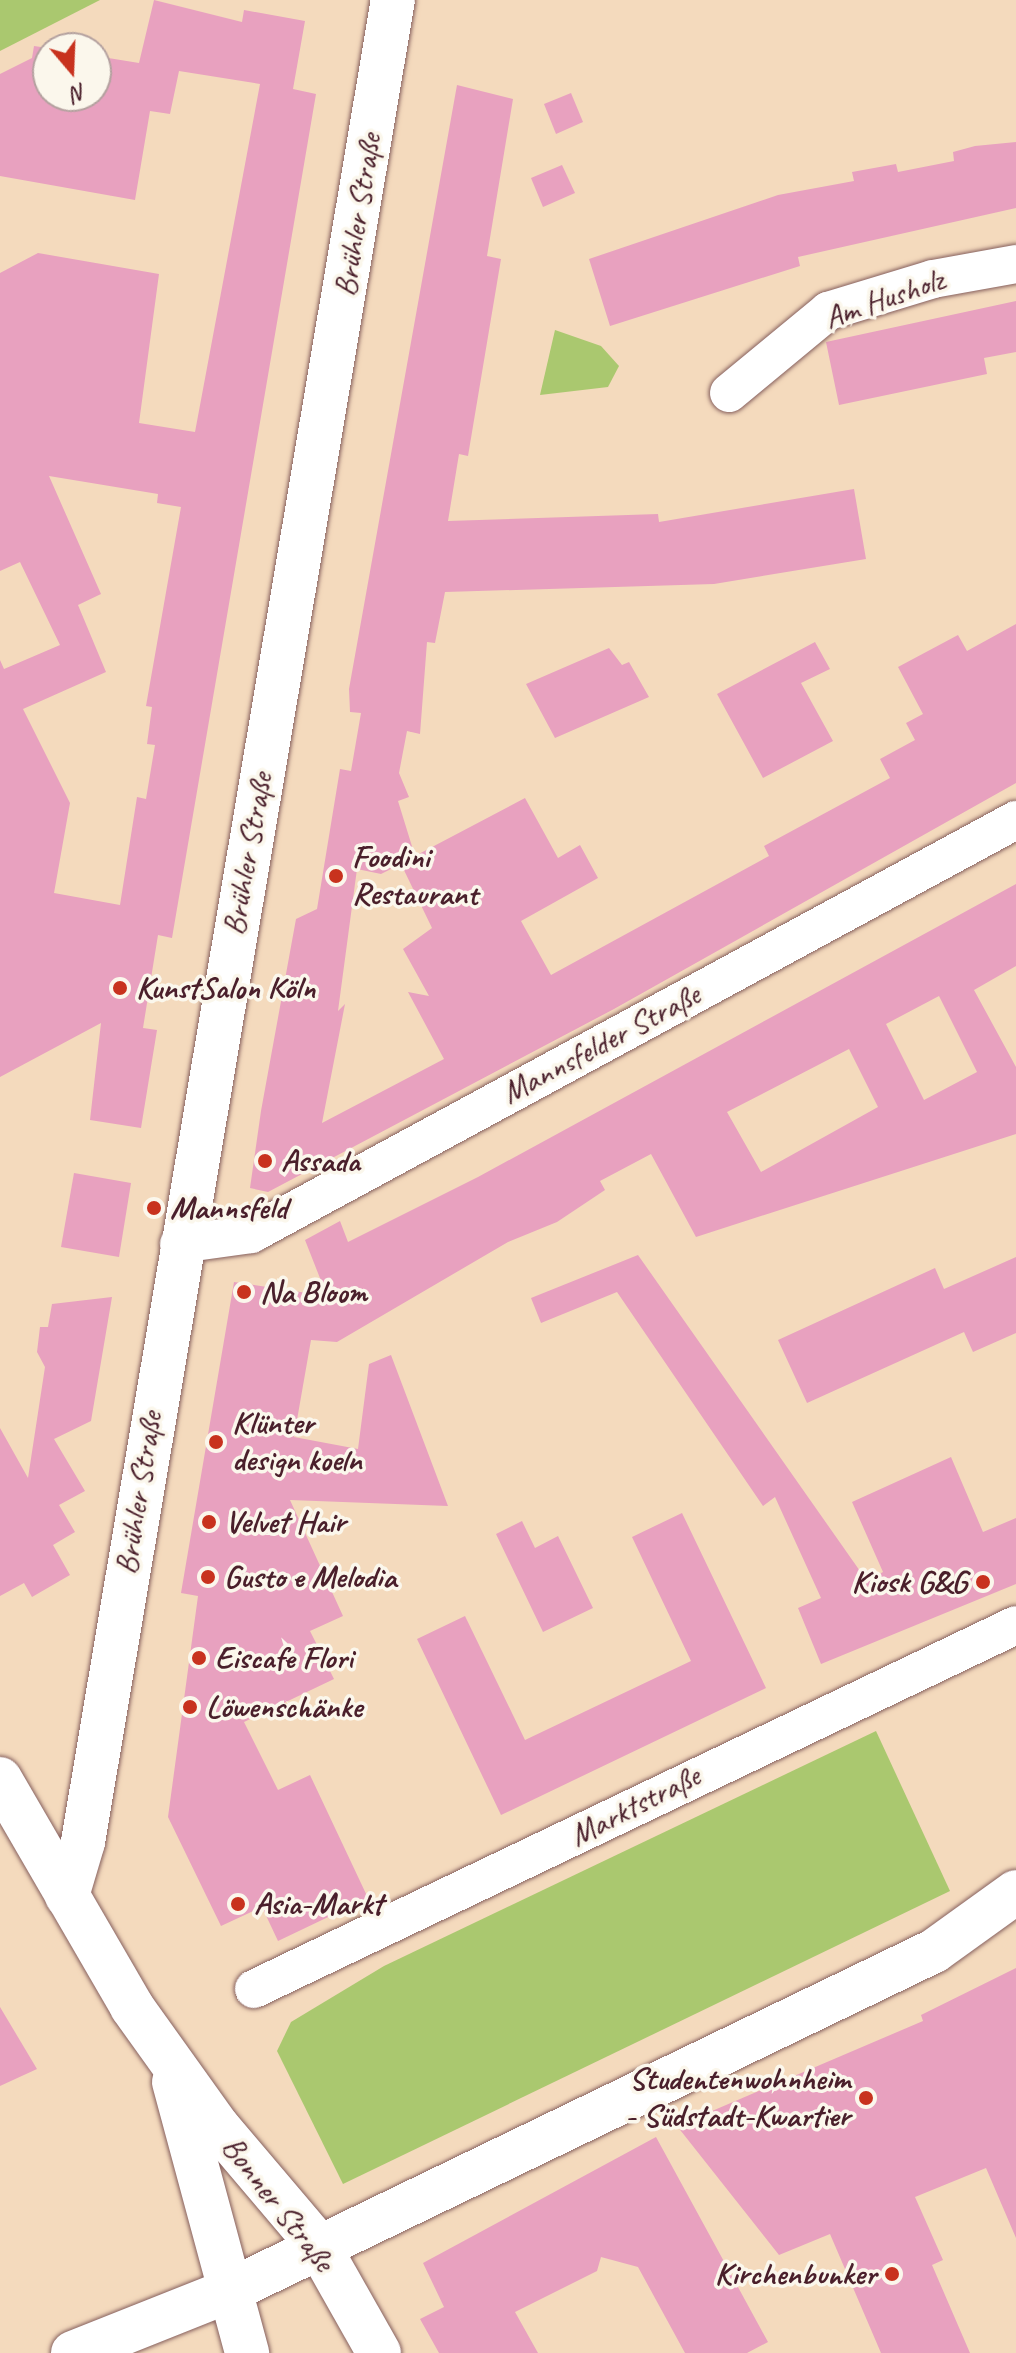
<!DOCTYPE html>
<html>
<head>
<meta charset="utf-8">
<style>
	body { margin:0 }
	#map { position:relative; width:1016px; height:2353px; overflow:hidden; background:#f4dabd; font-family:Caveat,sans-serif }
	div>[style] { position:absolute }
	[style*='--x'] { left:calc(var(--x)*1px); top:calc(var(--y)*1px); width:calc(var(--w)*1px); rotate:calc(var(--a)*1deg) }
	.green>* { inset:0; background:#aac86f }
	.building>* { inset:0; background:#e8a1bf }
	.roads { filter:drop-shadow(0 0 2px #86605e) drop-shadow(0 0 2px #86605e) }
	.minor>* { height:38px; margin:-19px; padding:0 19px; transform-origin:19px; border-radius:19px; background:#fff }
	.tertiary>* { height:44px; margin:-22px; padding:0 22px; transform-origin:22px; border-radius:22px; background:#fff }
	.secondary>* { height:44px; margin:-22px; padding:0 22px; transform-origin:22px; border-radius:22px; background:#fff }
	.dots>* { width:22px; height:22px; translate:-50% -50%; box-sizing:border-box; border:4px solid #fbf7ec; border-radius:50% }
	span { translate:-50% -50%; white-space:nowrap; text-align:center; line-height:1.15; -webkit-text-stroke:7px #fbf7ec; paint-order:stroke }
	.street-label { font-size:32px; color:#4a1f2b }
	.poi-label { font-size:32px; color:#4a1f2b; font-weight:700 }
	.left { translate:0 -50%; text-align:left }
	.right { translate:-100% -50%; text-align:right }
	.north { position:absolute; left:32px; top:32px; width:80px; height:80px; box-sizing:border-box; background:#fbf7ec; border:2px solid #b4a19f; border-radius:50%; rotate:161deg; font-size:22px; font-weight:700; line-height:32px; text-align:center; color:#4a1f2b }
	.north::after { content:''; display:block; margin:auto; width:28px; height:36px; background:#c8321e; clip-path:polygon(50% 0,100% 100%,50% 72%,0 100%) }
</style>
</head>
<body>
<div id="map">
	<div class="green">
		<div style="clip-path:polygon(0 0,100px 0,0 51px)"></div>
		<div style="clip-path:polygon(555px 330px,601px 346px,619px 366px,608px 387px,540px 395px)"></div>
		<div style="clip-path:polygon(876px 1731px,950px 1891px,343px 2184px,277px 2051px,291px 2022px,384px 1966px)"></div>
	</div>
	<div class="building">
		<div style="clip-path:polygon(evenodd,154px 0,242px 22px,244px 10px,305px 21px,293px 89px,316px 94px,172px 938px,158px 935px,143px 1028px,157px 1030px,141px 1128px,90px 1120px,101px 1023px,0 1077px,0 660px,4px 669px,60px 645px,20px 562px,0 571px,0 273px,38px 253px,159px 274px,139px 423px,195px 432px,260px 84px,179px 71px,170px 114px,150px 111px,135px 200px,0 176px,0 74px,32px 58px,34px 46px,48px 48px,48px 96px,96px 96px,96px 56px,139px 63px,154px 0,49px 476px,158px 494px,157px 503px,181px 507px,146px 706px,152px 707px,147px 744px,155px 745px,146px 799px,137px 797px,120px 905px,54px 893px,70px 803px,23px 709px,106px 672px,78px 605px,101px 594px,49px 476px)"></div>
		<div style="clip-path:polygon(evenodd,457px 85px,513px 99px,487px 256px,501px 259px,468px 456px,459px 454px,448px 521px,658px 514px,659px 522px,854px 489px,866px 559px,714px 584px,445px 592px,435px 643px,427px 642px,420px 734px,407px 731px,399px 773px,409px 797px,398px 801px,415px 856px,525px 798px,558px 858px,580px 845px,598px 878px,521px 921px,551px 975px,769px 856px,764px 846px,890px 778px,880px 759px,915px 740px,906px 723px,923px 714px,898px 667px,958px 635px,967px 651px,1016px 624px,1016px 783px,614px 1009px,268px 1192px,250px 1188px,261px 1111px,296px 919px,317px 909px,340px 769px,351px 771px,361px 713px,350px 712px,349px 689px,457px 85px,401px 864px,432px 928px,403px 949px,429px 996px,408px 992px,444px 1059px,322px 1123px,345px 1004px,338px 1011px,357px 869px,381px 874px,401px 864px)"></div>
		<div style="clip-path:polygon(571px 93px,583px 122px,556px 134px,544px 104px)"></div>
		<div style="clip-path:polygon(1016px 142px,1016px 208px,798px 257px,800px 266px,610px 326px,589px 259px,778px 195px,854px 181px,852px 172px,896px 164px,898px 172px,954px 161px,953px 152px,975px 146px)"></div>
		<div style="clip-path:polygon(562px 165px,575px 193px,543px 207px,531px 178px)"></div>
		<div style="clip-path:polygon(1016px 301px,1016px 352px,984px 358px,987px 374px,839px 405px,826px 342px)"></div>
		<div style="clip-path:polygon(815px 642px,830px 669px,801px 683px,833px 741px,763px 778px,717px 694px)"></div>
		<div style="clip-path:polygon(609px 648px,622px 665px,629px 662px,649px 697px,555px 738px,526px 684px)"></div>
		<div style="clip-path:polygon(evenodd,1016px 884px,1016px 966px,974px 990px,1016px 1067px,1016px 1134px,696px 1237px,651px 1154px,600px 1181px,605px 1190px,557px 1222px,508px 1242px,337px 1342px,311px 1340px,294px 1437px,358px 1449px,369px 1364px,391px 1355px,448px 1506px,290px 1500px,343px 1616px,310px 1631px,334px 1679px,244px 1722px,278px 1790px,310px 1775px,368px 1898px,278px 1941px,262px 1907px,221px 1926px,168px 1817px,198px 1596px,181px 1593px,234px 1282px,327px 1296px,305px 1240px,340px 1221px,348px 1242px,478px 1177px,1016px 884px,939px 996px,977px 1072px,924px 1100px,886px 1024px,939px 996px,1016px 884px,849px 1049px,878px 1107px,761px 1172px,727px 1112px,849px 1049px)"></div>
		<div style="clip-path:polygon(74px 1173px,131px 1183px,119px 1257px,61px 1247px)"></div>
		<div style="clip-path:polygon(638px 1255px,867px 1581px,883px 1572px,852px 1502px,951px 1457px,983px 1532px,1016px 1518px,1016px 1584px,821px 1664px,798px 1608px,821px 1598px,775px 1497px,763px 1506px,617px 1292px,541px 1323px,531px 1298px)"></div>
		<div style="clip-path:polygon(1016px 1257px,1016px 1333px,973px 1352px,964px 1332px,807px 1403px,778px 1340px,935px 1268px,944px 1289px)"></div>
		<div style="clip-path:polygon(112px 1297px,91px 1421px,54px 1439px,85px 1491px,59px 1505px,75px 1532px,53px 1545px,70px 1575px,32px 1597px,24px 1583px,0 1596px,0 1428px,28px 1478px,45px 1367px,37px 1352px,40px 1327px,48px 1327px,52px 1304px)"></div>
		<div style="clip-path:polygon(682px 1513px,766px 1688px,501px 1815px,417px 1639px,465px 1616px,525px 1740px,691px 1661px,632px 1537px)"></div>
		<div style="clip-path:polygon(522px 1521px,535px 1548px,558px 1536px,593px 1608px,543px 1632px,496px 1534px)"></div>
		<div style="clip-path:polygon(1016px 1968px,1016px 2238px,986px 2168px,915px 2197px,943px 2260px,932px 2265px,970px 2353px,881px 2353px,830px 2234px,779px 2255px,677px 2126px,923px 2021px,921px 2015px)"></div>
		<div style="clip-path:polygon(0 2007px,37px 2069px,0 2086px)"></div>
		<div style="clip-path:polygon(656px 2137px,768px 2342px,747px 2353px,685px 2353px,638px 2267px,601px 2257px,597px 2271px,515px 2312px,538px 2353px,439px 2353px,420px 2319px,444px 2307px,423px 2263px)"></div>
	</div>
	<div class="roads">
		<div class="minor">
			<div style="--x:729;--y:393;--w:129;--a:-39.6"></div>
			<div style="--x:828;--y:311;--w:110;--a:-16.9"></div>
			<div style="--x:933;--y:279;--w:84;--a:-10.2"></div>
			<div style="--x:179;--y:1244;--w:73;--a:-7.9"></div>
			<div style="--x:251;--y:1234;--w:870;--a:-28.42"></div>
			<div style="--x:254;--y:1989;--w:844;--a:-25.53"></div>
		</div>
		<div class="tertiary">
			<div style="--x:67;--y:1896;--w:56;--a:-73.5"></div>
			<div style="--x:83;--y:1842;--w:1868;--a:-80.45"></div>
		</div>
		<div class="secondary">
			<div style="--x:0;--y:1779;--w:263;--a:59.9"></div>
			<div style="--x:132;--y:2007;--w:148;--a:54.4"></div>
			<div style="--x:218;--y:2127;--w:155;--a:49.7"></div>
			<div style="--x:318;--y:2245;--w:124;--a:60.5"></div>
			<div style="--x:174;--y:2082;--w:281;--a:74.9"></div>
			<div style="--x:73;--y:2353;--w:168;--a:-21.7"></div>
			<div style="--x:229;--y:2291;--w:783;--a:-25.75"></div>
			<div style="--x:934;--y:1951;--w:101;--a:-35.7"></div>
		</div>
	</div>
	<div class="dots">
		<div style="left:336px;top:876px;background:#c8321e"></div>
		<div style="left:120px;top:988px;background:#c8321e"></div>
		<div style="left:265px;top:1161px;background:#c8321e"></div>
		<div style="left:154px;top:1208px;background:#c8321e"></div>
		<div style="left:244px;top:1292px;background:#c8321e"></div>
		<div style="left:216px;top:1442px;background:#c8321e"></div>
		<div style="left:209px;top:1522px;background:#c8321e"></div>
		<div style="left:208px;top:1577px;background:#c8321e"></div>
		<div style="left:983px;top:1582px;background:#c8321e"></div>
		<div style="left:199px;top:1658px;background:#c8321e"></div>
		<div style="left:190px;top:1707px;background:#c8321e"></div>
		<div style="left:238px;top:1904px;background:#c8321e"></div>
		<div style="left:866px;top:2098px;background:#c8321e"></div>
		<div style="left:892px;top:2274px;background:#c8321e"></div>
	</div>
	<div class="street-label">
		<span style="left:358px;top:215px;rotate:-81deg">Brühler Straße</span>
		<span style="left:884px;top:299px;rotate:-19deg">Am Husholz</span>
		<span style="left:248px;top:854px;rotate:-80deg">Brühler Straße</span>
		<span style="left:601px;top:1044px;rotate:-28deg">Mannsfelder Straße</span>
		<span style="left:139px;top:1493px;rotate:-81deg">Brühler Straße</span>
		<span style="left:635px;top:1806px;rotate:-27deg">Marktstraße</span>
		<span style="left:278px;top:2204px;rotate:52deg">Bonner Straße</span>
	</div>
	<div class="poi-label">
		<span class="left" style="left:352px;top:876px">Foodini<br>Restaurant</span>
		<span class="left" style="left:136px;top:988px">KunstSalon Köln</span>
		<span class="left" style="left:281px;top:1161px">Assada</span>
		<span class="left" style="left:170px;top:1208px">Mannsfeld</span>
		<span class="left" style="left:260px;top:1292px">Na Bloom</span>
		<span class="left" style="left:232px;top:1442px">Klünter<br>design koeln</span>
		<span class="left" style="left:225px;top:1522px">Velvet Hair</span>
		<span class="left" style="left:224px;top:1577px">Gusto e Melodia</span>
		<span class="right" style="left:967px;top:1582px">Kiosk G&amp;G</span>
		<span class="left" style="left:215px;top:1658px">Eiscafe Flori</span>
		<span class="left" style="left:206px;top:1707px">Löwenschänke</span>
		<span class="left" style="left:254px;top:1904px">Asia-Markt</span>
		<span class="right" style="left:850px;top:2098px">Studentenwohnheim<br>- Südstadt-Kwartier</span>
		<span class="right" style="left:876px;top:2274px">Kirchenbunker</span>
	</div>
	<div class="north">N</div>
</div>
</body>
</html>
